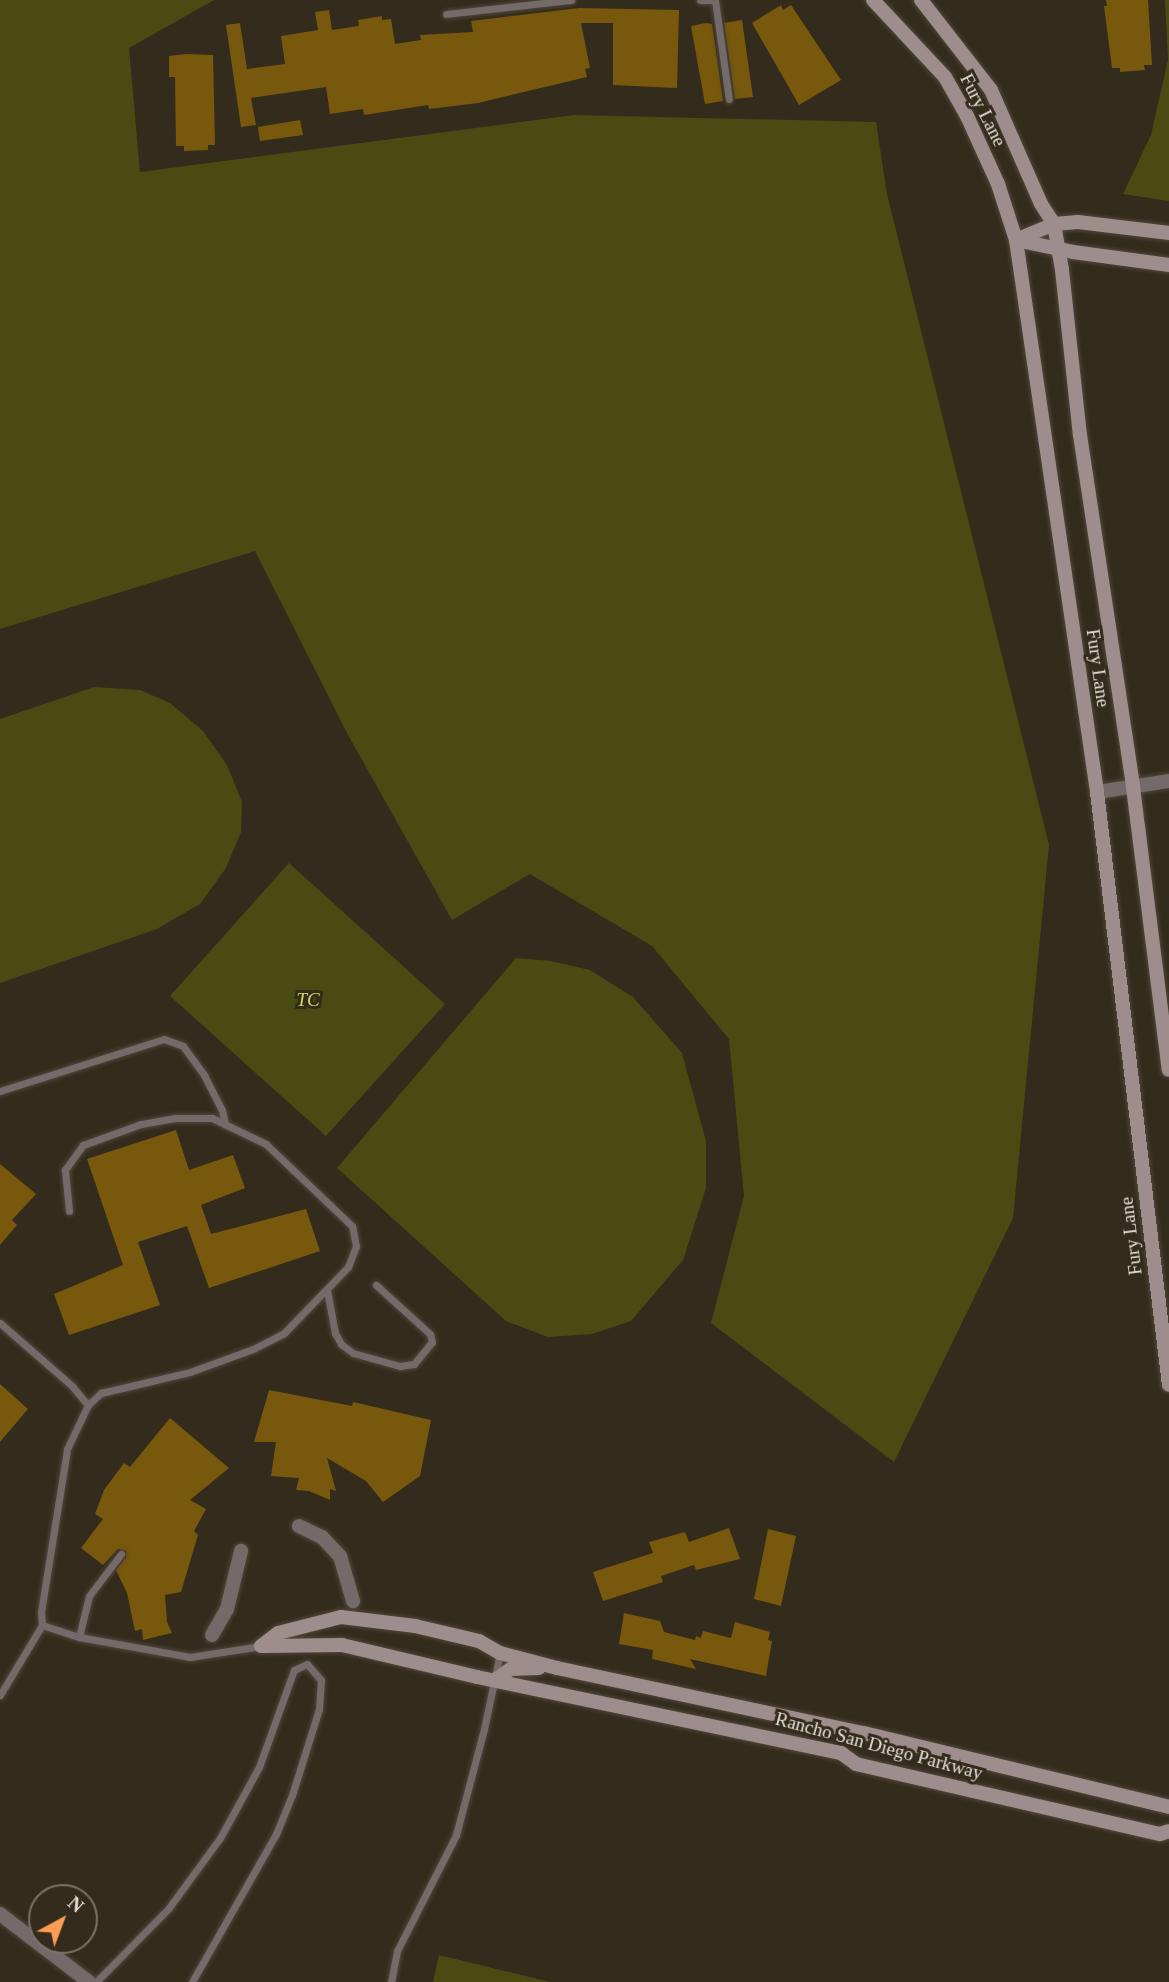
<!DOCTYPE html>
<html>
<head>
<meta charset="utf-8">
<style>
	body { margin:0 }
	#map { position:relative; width:1169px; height:1982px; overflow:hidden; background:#332b1c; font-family:Georgia,serif }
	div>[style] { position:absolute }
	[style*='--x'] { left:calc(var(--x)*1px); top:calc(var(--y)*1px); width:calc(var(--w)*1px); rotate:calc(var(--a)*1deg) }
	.green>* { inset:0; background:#494b12 }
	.building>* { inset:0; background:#78580c }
	.roads { filter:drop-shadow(0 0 2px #4f483a) drop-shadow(0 0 2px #4f483a) }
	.lane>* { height:7px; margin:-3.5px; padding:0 3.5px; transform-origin:3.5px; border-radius:3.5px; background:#746a6a }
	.street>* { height:14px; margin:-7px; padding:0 7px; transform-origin:7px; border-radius:7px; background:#746a6a }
	.secondary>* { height:14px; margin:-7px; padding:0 7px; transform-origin:7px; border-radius:7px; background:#9d8d8d }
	span { translate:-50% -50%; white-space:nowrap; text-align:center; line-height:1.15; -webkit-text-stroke:6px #332b1c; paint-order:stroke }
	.street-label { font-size:19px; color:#e4dfd6 }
	.park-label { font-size:19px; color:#d4d95c; font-style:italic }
	.north { position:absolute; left:28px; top:1884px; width:70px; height:70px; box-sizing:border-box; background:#332b1c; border:2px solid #7a7366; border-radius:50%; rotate:41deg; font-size:19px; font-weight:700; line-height:28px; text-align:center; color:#e4dfd6 }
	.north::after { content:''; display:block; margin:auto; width:24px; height:32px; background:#fd9c55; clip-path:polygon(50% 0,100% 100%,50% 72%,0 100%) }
</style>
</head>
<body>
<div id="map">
	<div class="green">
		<div style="clip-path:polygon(0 0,214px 0,129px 48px,140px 172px,574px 115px,876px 122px,887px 194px,1049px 845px,1013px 1218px,894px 1462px,711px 1323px,744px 1196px,729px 1039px,652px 946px,530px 874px,452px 920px,348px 735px,255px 551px,0 629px)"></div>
		<div style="clip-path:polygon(1165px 0,1169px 0,1169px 201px,1123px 194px,1151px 135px,1168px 60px)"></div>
		<div style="clip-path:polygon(94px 687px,140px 690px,170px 703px,203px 731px,227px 765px,242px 802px,241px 832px,226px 868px,200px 904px,157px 929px,0 983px,0 719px)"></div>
		<div style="clip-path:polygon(289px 863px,445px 1004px,326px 1136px,170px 996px)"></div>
		<div style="clip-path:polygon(516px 958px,551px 961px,590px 970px,633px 997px,682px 1053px,706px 1141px,706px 1188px,683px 1260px,631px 1321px,592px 1334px,548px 1337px,506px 1321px,337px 1168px)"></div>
		<div style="clip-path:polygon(439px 1955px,550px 1982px,433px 1982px)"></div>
	</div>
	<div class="building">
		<div style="clip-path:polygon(1106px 0,1148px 0,1152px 65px,1144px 65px,1145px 70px,1120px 72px,1120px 68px,1112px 68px,1104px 6px,1107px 6px)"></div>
		<div style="clip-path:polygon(781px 5px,783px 10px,791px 5px,841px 80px,799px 105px,752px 23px)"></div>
		<div style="clip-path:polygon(579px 8px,679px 10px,677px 88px,613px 85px,613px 23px,581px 23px,590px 68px,585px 69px,587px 77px,478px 103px,429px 109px,428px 105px,364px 115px,363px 109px,330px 114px,326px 87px,251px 98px,256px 125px,241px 127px,226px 25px,240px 23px,247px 69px,285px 64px,281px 36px,318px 30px,315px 12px,329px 10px,332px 30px,359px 26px,358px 20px,382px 16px,382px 20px,391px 19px,395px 44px,421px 40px,420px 35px,473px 32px,471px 21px)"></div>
		<div style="clip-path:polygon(742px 20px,753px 97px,735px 99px,724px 23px)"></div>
		<div style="clip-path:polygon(706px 23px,712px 24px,723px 101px,705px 104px,691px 26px)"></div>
		<div style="clip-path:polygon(186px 54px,213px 55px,215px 145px,208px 145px,208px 150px,184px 151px,184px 146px,176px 146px,175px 77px,169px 77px,169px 56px)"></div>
		<div style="clip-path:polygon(300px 120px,303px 135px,260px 141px,258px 127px)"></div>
		<div style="clip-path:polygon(176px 1130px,189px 1170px,233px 1155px,245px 1188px,201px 1205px,211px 1234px,306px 1209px,320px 1251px,209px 1288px,187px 1226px,138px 1242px,160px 1305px,69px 1335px,54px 1294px,123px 1265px,87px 1159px)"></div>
		<div style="clip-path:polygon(0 1164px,36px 1194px,12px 1220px,17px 1225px,0 1245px)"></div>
		<div style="clip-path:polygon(0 1384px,28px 1409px,0 1442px)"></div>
		<div style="clip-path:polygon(269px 1390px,352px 1406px,353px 1402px,431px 1420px,420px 1476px,383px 1502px,366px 1481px,327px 1458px,336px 1491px,330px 1489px,330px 1500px,309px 1491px,296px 1490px,299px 1478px,271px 1476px,276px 1442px,254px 1442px)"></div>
		<div style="clip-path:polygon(170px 1418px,229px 1468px,190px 1500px,206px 1509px,194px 1531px,198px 1535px,181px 1592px,165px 1595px,167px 1622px,172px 1633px,143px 1640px,142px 1629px,135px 1631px,127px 1593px,116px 1570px,126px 1557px,126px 1551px,118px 1549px,103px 1565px,81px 1548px,103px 1519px,95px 1514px,104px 1490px,124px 1463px,130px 1467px)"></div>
		<div style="clip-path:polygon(729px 1528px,740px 1559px,696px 1570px,694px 1565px,661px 1576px,663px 1582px,603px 1601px,593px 1572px,653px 1553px,649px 1542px,685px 1532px,689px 1542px)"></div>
		<div style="clip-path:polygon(768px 1529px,796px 1536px,781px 1606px,754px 1599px)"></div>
		<div style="clip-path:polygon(624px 1613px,660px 1621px,664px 1632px,695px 1640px,696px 1636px,701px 1638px,703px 1631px,731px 1638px,735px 1622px,770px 1632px,768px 1640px,772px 1641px,766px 1676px,690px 1659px,696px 1669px,652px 1659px,653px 1650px,619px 1644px)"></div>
	</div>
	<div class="roads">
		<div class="lane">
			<div style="--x:700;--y:0;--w:15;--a:0"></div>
			<div style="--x:715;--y:0;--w:100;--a:82"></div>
			<div style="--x:446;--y:14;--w:126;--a:-6.4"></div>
			<div style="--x:0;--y:1091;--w:172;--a:-17.6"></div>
			<div style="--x:164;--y:1039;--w:20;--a:20"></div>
			<div style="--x:183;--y:1046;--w:36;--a:54"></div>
			<div style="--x:204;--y:1075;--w:39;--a:63"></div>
			<div style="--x:222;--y:1110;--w:14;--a:78"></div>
			<div style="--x:327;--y:1290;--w:44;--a:79.5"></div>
			<div style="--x:335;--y:1333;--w:13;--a:61"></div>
			<div style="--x:341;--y:1344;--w:15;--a:37"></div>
			<div style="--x:353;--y:1353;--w:49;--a:15.5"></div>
			<div style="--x:400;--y:1366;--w:14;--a:-8"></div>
			<div style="--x:414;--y:1364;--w:28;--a:-51"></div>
			<div style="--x:432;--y:1342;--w:8;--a:-104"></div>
			<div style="--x:430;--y:1334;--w:73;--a:-137.8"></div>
			<div style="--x:0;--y:1323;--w:96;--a:41.2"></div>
			<div style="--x:72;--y:1386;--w:25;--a:50"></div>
			<div style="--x:42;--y:1625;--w:13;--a:-94"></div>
			<div style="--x:41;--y:1612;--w:165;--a:-80.9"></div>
			<div style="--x:67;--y:1449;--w:49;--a:-64.5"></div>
			<div style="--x:88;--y:1405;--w:18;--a:-43"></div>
			<div style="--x:101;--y:1393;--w:91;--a:-13.3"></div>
			<div style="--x:190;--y:1372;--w:67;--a:-20.1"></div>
			<div style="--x:253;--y:1349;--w:35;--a:-27"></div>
			<div style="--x:284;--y:1333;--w:92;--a:-45.9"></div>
			<div style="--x:348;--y:1267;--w:22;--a:-69"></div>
			<div style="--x:356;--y:1246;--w:20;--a:-101"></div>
			<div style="--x:352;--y:1226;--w:119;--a:-136.4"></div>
			<div style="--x:266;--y:1144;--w:60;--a:-154.3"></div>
			<div style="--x:212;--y:1118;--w:37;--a:180"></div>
			<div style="--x:175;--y:1118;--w:35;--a:170"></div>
			<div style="--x:141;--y:1124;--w:62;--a:160.1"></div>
			<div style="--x:83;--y:1145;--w:31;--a:126"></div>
			<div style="--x:65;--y:1170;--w:41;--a:84.4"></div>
			<div style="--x:79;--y:1637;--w:42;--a:-76.3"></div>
			<div style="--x:89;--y:1596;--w:53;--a:-52.7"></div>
			<div style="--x:0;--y:1695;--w:82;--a:-59"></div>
			<div style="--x:42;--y:1625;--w:39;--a:18"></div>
			<div style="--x:79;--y:1637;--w:113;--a:10.2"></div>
			<div style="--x:190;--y:1657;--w:72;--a:-8.8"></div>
			<div style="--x:96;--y:1982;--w:103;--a:-45.4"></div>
			<div style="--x:168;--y:1909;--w:88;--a:-53.8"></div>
			<div style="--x:220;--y:1838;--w:81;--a:-61.2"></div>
			<div style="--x:259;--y:1767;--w:103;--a:-70.2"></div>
			<div style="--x:294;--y:1670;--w:14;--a:-25"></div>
			<div style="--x:307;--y:1664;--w:21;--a:49"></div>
			<div style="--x:321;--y:1680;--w:29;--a:94"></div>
			<div style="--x:319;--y:1709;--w:90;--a:107.4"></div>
			<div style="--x:292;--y:1795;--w:42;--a:112.3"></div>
			<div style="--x:276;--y:1834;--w:170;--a:119.6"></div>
			<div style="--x:391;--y:1982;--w:32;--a:-79"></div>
			<div style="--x:397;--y:1951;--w:130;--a:-63"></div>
			<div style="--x:456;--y:1835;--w:110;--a:-75.2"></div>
			<div style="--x:484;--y:1729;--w:78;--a:-78.1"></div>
		</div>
		<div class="street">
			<div style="--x:1097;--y:792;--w:73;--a:-8.7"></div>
			<div style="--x:299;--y:1526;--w:25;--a:26"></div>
			<div style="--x:322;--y:1537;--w:26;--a:47"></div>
			<div style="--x:340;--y:1556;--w:47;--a:73.9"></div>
			<div style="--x:212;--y:1635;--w:30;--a:-60"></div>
			<div style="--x:227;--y:1609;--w:60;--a:-76.4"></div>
			<div style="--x:0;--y:1914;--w:112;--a:37.4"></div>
		</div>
		<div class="secondary">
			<div style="--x:873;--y:0;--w:105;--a:46.9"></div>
			<div style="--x:945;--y:77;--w:45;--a:60.6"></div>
			<div style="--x:967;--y:116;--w:75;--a:65.5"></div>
			<div style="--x:998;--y:184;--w:59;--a:72.2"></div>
			<div style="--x:1016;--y:240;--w:558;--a:81.65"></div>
			<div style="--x:1097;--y:792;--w:597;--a:83.08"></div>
			<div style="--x:921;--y:0;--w:114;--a:52.1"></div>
			<div style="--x:991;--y:90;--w:124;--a:66.3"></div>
			<div style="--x:1041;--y:204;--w:24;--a:57"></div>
			<div style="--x:1054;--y:224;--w:47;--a:80.1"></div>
			<div style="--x:1062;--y:270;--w:166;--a:83.8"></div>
			<div style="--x:1080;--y:435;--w:356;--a:81.4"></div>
			<div style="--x:1133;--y:787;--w:285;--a:82.8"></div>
			<div style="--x:1016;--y:240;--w:41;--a:-22.8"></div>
			<div style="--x:1054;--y:224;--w:24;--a:-5"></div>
			<div style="--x:1078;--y:222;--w:92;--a:6.9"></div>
			<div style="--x:1016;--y:240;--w:58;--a:11.9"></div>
			<div style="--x:1073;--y:252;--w:97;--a:7.7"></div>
			<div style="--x:261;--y:1646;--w:21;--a:-37"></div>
			<div style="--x:278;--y:1633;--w:65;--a:-14.3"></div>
			<div style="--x:341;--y:1617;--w:75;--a:6.9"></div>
			<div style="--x:415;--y:1626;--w:66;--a:13.2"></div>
			<div style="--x:479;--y:1641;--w:24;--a:30"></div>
			<div style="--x:500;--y:1653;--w:59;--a:14.7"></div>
			<div style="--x:557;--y:1668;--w:314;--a:12"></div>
			<div style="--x:864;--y:1733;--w:314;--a:13.6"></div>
			<div style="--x:263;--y:1646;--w:79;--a:-0.7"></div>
			<div style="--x:342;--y:1645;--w:139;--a:13.3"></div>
			<div style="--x:477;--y:1677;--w:372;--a:11.8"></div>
			<div style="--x:841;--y:1753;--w:19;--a:36"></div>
			<div style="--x:856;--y:1764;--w:312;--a:13"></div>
			<div style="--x:1160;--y:1834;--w:9;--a:-18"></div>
			<div style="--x:495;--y:1680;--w:19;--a:-35"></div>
			<div style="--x:511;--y:1669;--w:28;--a:-2"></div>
		</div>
	</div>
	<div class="street-label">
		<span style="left:983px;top:110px;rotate:63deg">Fury Lane</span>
		<span style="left:1098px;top:668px;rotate:82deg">Fury Lane</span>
		<span style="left:1131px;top:1236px;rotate:-97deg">Fury Lane</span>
		<span style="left:879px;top:1746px;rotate:15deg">Rancho San Diego Parkway</span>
	</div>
	<div class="park-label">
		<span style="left:308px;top:1000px">TC</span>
	</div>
	<div class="north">N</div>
</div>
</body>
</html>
